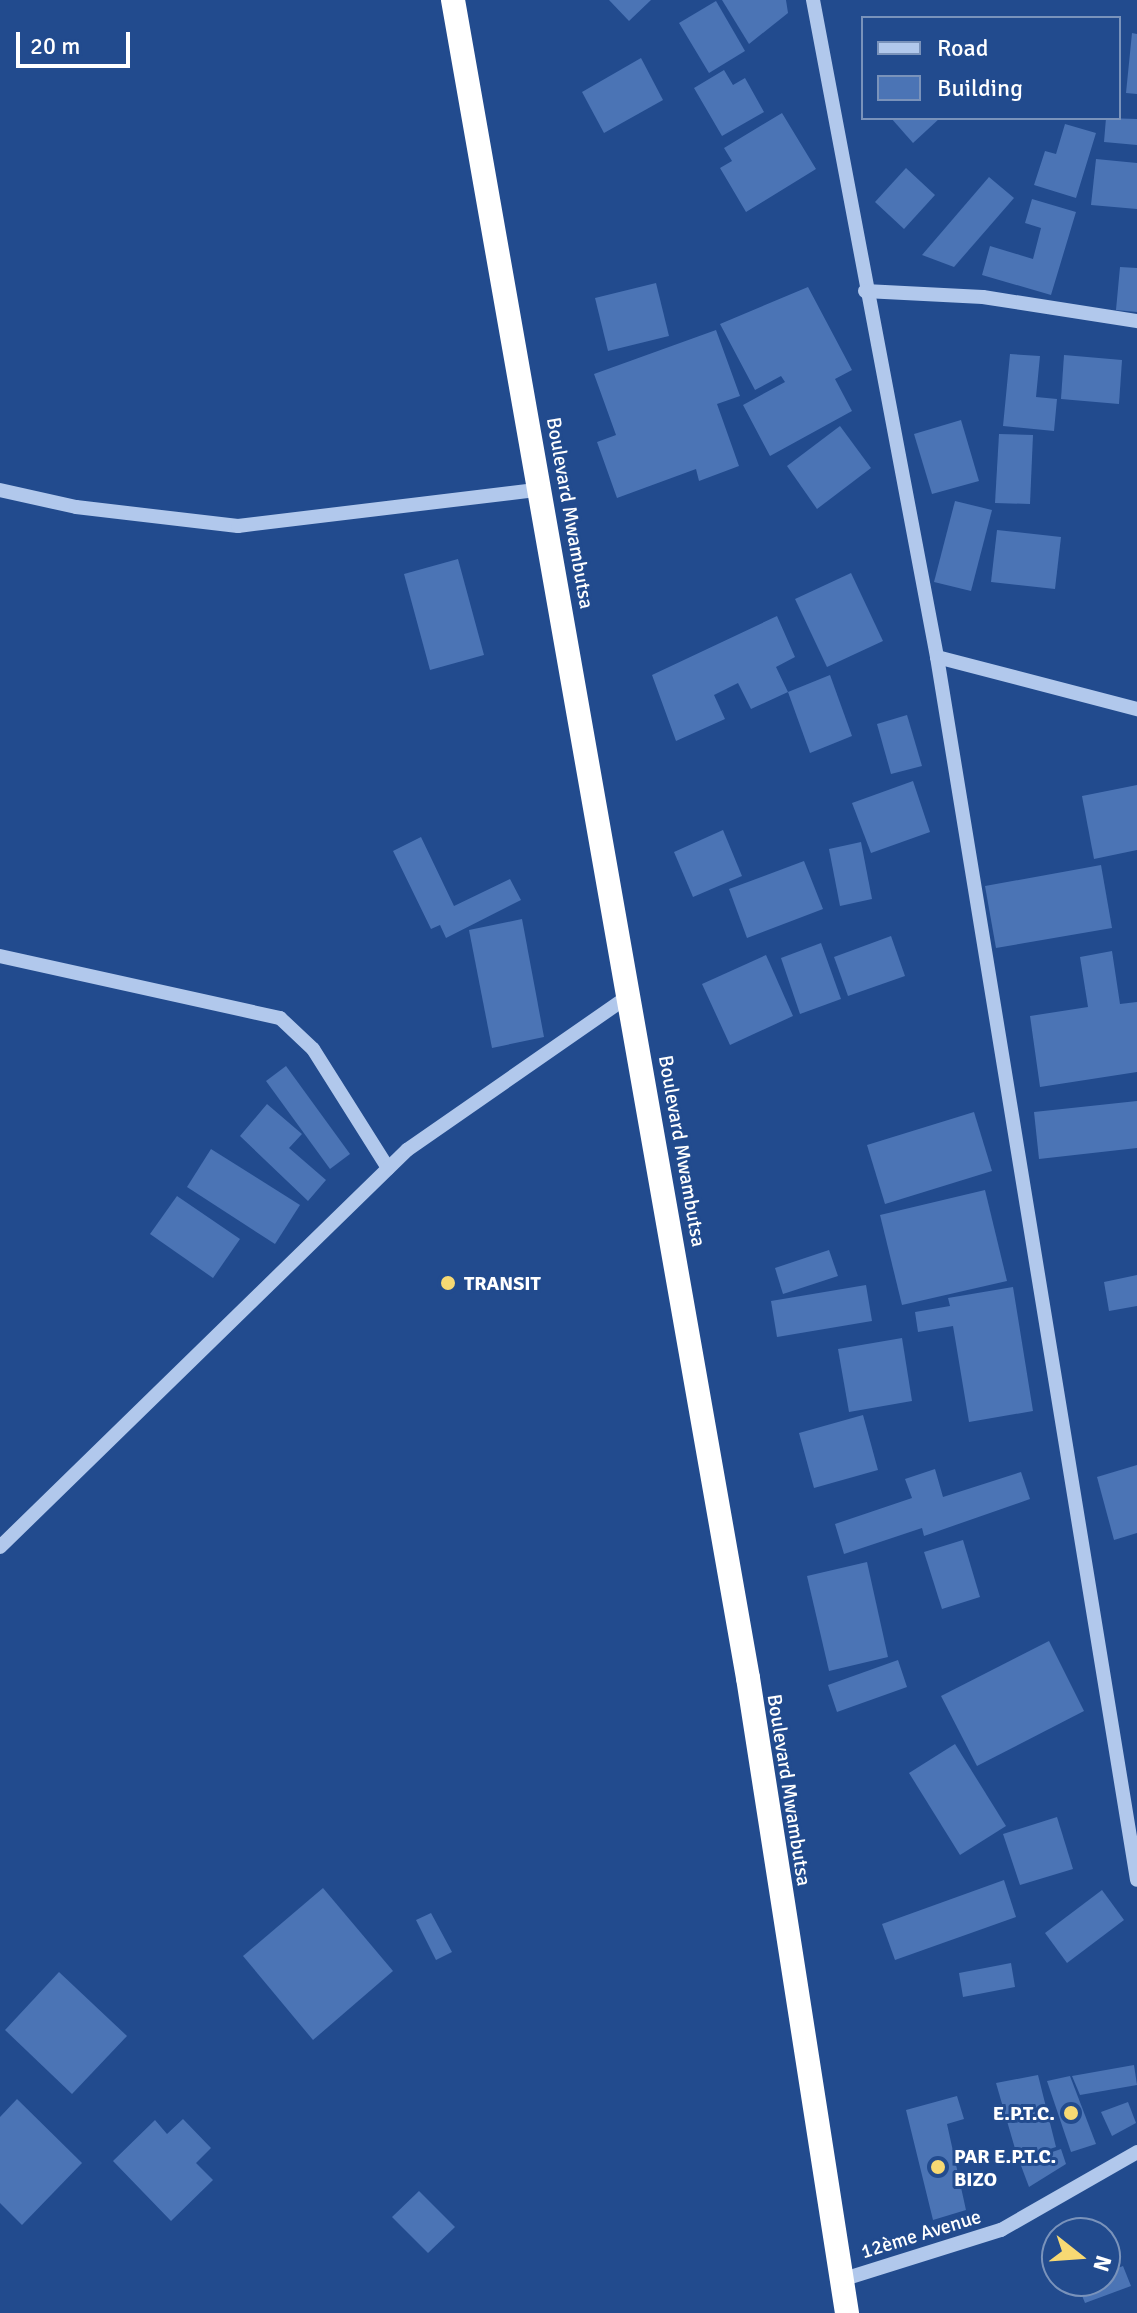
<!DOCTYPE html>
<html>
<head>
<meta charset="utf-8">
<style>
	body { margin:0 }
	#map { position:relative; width:1137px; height:2313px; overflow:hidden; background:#224b8e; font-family:Signika,sans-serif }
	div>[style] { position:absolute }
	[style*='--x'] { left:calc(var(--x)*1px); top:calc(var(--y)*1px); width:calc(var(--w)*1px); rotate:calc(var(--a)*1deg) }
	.building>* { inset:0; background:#4b74b5 }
	.minor>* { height:14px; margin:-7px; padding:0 7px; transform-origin:7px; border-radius:7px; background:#b1c8ec }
	.highway>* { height:24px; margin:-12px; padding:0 12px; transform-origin:12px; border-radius:12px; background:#fff }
	.dots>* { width:22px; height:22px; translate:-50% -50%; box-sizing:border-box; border:4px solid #224b8e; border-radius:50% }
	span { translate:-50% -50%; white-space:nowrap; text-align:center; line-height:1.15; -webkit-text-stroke:6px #224b8e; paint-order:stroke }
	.street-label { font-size:20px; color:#fff }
	.poi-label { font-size:20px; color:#fff; font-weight:700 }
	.left { translate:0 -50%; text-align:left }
	.right { translate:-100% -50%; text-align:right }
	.legend { position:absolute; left:861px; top:16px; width:260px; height:104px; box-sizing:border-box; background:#224b8e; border:2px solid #7a93bb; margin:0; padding:10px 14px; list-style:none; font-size:24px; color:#fff }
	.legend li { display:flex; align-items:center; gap:16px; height:40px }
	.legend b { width:40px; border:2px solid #7a93bb }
	.north { position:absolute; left:1041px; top:2217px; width:80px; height:80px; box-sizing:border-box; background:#224b8e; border:2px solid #7a93bb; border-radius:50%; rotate:107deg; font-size:22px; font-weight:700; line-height:32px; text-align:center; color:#fff }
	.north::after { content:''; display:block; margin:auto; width:28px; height:36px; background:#f7d973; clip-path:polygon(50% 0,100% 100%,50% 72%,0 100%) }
	.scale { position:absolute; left:16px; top:32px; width:114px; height:36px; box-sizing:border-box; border:4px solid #fff; border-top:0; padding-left:10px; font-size:24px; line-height:28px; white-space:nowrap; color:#fff; -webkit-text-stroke:6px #224b8e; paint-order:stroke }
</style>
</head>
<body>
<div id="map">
	<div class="building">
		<div style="clip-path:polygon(609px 0,651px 0,629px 21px)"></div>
		<div style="clip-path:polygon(722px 0,786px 0,788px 13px,749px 44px)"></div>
		<div style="clip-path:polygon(716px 1px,745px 51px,709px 73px,679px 23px)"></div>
		<div style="clip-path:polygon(1132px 33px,1137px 34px,1137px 94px,1126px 93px)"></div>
		<div style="clip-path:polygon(641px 58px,663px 100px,604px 133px,582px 92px)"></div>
		<div style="clip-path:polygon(724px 70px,733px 85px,745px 78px,764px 112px,722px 136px,694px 88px)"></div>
		<div style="clip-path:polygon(782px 113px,816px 169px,746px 212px,720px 168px,732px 161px,724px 148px)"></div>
		<div style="clip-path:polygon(891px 118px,940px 118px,913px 143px)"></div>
		<div style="clip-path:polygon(1106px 118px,1137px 119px,1137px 145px,1104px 142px)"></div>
		<div style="clip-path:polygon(1065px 124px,1096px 133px,1076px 198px,1034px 185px,1045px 151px,1056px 154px)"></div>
		<div style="clip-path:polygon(1096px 159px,1137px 163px,1137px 209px,1091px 205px)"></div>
		<div style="clip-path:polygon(906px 168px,935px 195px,904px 229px,875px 202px)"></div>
		<div style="clip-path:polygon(989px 177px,1014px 198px,954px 267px,922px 255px)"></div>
		<div style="clip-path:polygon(1032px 199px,1076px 212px,1051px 295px,982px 275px,990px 246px,1033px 259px,1041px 228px,1025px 223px)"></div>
		<div style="clip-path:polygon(1120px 267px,1137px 268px,1137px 312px,1116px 310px)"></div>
		<div style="clip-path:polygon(656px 283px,669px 336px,608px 351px,595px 298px)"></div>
		<div style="clip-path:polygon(808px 287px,852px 370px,835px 379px,852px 411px,770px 456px,743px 405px,785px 382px,781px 376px,755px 390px,720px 324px)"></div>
		<div style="clip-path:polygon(716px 330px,740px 396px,717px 404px,739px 466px,699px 481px,696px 469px,617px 498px,597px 442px,616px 435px,594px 374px)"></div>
		<div style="clip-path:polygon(1010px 354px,1040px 356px,1036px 397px,1057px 399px,1054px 431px,1003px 426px)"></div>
		<div style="clip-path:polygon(1064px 355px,1122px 360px,1119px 404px,1061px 399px)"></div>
		<div style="clip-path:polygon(961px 420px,979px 481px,932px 494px,914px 434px)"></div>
		<div style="clip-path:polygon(840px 426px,871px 468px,817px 509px,787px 466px)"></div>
		<div style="clip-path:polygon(999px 434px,1033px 435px,1030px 504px,995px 503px)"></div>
		<div style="clip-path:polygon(955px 501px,992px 510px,971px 591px,934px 582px)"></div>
		<div style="clip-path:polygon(997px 530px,1061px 537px,1055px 589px,991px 582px)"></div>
		<div style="clip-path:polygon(458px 559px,484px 655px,430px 670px,404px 574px)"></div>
		<div style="clip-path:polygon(851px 573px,883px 641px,827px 667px,795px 599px)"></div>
		<div style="clip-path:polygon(777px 616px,795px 657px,776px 667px,788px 692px,751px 709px,738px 683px,714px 695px,725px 719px,676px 741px,652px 675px)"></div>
		<div style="clip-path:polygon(830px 675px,852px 736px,810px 753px,788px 692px)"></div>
		<div style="clip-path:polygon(907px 715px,922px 766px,891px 774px,877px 724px)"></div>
		<div style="clip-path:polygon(913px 781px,930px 832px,871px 853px,852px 803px)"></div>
		<div style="clip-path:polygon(1137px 785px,1137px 850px,1094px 859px,1082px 796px)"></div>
		<div style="clip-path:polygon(723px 830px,742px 876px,693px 897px,674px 852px)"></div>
		<div style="clip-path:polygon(421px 837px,454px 906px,510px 879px,521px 900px,446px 938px,440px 925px,431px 929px,393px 851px)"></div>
		<div style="clip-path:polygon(861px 842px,872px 899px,840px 906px,829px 849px)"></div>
		<div style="clip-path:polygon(804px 861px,823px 909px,747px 938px,729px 889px)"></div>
		<div style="clip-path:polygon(1101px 865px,1112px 928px,996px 948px,985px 886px)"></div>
		<div style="clip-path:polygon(522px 919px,544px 1037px,492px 1048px,469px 930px)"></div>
		<div style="clip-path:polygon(891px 936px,905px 976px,848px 996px,834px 957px)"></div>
		<div style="clip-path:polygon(821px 943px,841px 999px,800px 1014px,781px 958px)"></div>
		<div style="clip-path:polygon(1112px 951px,1120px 1004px,1137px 1002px,1137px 1072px,1040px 1087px,1030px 1016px,1088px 1007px,1080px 957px)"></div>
		<div style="clip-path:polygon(766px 955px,793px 1016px,730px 1045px,702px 984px)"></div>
		<div style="clip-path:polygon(286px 1066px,350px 1154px,330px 1169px,266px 1081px)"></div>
		<div style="clip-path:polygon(1137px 1101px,1137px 1148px,1039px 1159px,1034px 1112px)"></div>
		<div style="clip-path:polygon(267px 1104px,302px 1134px,289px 1148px,326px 1180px,308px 1201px,240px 1136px)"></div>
		<div style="clip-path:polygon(974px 1112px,992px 1171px,885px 1204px,867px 1145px)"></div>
		<div style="clip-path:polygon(211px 1149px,300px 1205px,275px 1244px,187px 1187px)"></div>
		<div style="clip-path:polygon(985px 1190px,1007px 1281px,902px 1305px,880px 1215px)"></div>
		<div style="clip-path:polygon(177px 1196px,240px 1239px,213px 1278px,150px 1234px)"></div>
		<div style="clip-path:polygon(829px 1250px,838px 1276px,783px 1294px,775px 1268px)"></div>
		<div style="clip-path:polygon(1137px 1275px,1137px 1306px,1109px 1311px,1104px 1282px)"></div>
		<div style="clip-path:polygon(866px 1285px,872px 1321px,777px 1337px,771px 1301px)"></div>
		<div style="clip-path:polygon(1013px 1287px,1033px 1411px,969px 1422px,953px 1326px,918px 1332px,915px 1312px,950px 1306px,948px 1298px)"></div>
		<div style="clip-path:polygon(902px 1338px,912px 1401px,849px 1412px,838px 1349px)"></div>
		<div style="clip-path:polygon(863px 1415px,878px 1470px,814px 1488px,799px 1433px)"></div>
		<div style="clip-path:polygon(1137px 1465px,1137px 1533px,1114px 1540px,1097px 1477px)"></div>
		<div style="clip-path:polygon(935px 1469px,943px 1497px,1021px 1472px,1030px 1499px,924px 1536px,922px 1528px,844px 1554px,835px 1524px,912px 1498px,905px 1479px)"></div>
		<div style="clip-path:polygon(963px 1540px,980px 1597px,942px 1609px,924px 1552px)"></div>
		<div style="clip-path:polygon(867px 1562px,888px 1657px,829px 1671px,807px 1576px)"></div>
		<div style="clip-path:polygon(1049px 1641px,1084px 1711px,977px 1766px,941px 1696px)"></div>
		<div style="clip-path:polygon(898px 1660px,907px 1687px,837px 1712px,828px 1685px)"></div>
		<div style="clip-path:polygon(955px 1744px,1006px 1826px,960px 1855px,909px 1773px)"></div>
		<div style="clip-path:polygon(1057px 1817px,1073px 1869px,1020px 1885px,1003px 1834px)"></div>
		<div style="clip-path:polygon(1004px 1880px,1016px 1917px,895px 1960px,882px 1924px)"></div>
		<div style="clip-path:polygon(323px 1888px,393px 1971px,313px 2040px,243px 1956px)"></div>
		<div style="clip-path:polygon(1102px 1890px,1124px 1920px,1067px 1963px,1045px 1933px)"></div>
		<div style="clip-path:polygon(431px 1913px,452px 1952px,436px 1960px,416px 1920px)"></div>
		<div style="clip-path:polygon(1011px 1963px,1015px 1987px,963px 1997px,959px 1973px)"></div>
		<div style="clip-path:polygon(59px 1972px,127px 2036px,72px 2094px,5px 2030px)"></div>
		<div style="clip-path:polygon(1134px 2065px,1137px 2085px,1080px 2095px,1072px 2076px)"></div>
		<div style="clip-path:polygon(1038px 2075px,1056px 2147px,1018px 2159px,996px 2083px)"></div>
		<div style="clip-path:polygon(1070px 2076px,1096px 2144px,1071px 2152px,1047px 2081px)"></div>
		<div style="clip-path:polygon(957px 2096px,964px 2119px,947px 2124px,966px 2210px,933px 2220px,906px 2110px)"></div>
		<div style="clip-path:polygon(17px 2099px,82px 2163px,22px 2225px,0 2203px,0 2117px)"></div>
		<div style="clip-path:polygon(1128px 2102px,1136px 2123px,1112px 2136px,1101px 2112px)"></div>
		<div style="clip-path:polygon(183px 2119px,211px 2148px,196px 2163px,213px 2180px,171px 2221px,113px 2161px,155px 2120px,167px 2134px)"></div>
		<div style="clip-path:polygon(1061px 2149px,1066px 2164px,1029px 2187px,1020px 2163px)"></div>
		<div style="clip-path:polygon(419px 2191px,455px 2227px,428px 2253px,392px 2217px)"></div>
		<div style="clip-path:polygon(1123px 2266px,1131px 2286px,1085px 2303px,1079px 2288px,1074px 2290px,1071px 2281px,1105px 2281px,1105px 2273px)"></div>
	</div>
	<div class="minor">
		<div style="--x:813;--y:0;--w:669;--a:79.31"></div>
		<div style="--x:937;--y:657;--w:1239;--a:80.71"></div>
		<div style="--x:865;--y:291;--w:118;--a:2.9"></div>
		<div style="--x:983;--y:297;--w:156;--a:8.9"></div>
		<div style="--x:0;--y:490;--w:78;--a:12.6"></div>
		<div style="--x:76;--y:507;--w:163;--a:6.7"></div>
		<div style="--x:238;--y:526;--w:306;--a:-6.9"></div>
		<div style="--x:937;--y:657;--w:207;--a:14.6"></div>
		<div style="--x:0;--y:956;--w:287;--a:12.5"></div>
		<div style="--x:280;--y:1018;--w:45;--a:43.2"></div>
		<div style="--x:313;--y:1049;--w:141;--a:57.8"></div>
		<div style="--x:0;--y:1547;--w:569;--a:-44.29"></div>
		<div style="--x:407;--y:1150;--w:272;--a:-34.8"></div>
		<div style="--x:841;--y:2280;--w:168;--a:-17.4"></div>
		<div style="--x:1001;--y:2230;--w:157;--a:-29.8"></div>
	</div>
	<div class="highway">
		<div style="--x:453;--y:0;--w:1704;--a:80.03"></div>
		<div style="--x:748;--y:1678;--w:643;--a:81.14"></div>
	</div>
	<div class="dots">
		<div style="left:448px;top:1283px;background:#f7d973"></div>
		<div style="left:1071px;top:2113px;background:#f7d973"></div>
		<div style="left:938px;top:2167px;background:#f7d973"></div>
	</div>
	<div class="street-label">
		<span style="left:570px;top:513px;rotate:80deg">Boulevard Mwambutsa</span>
		<span style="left:682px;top:1151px;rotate:80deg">Boulevard Mwambutsa</span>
		<span style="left:789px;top:1790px;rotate:81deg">Boulevard Mwambutsa</span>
		<span style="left:921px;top:2234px;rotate:-17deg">12ème Avenue</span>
	</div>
	<div class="poi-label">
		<span class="left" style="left:464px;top:1283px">TRANSIT</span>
		<span class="right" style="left:1055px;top:2113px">E.P.T.C.</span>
		<span class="left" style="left:954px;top:2168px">PAR E.P.T.C.<br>BIZO</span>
	</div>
	<ul class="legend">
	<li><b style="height:10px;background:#b1c8ec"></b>Road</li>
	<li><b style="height:22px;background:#4b74b5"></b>Building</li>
	</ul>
	<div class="north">N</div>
	<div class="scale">20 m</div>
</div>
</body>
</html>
